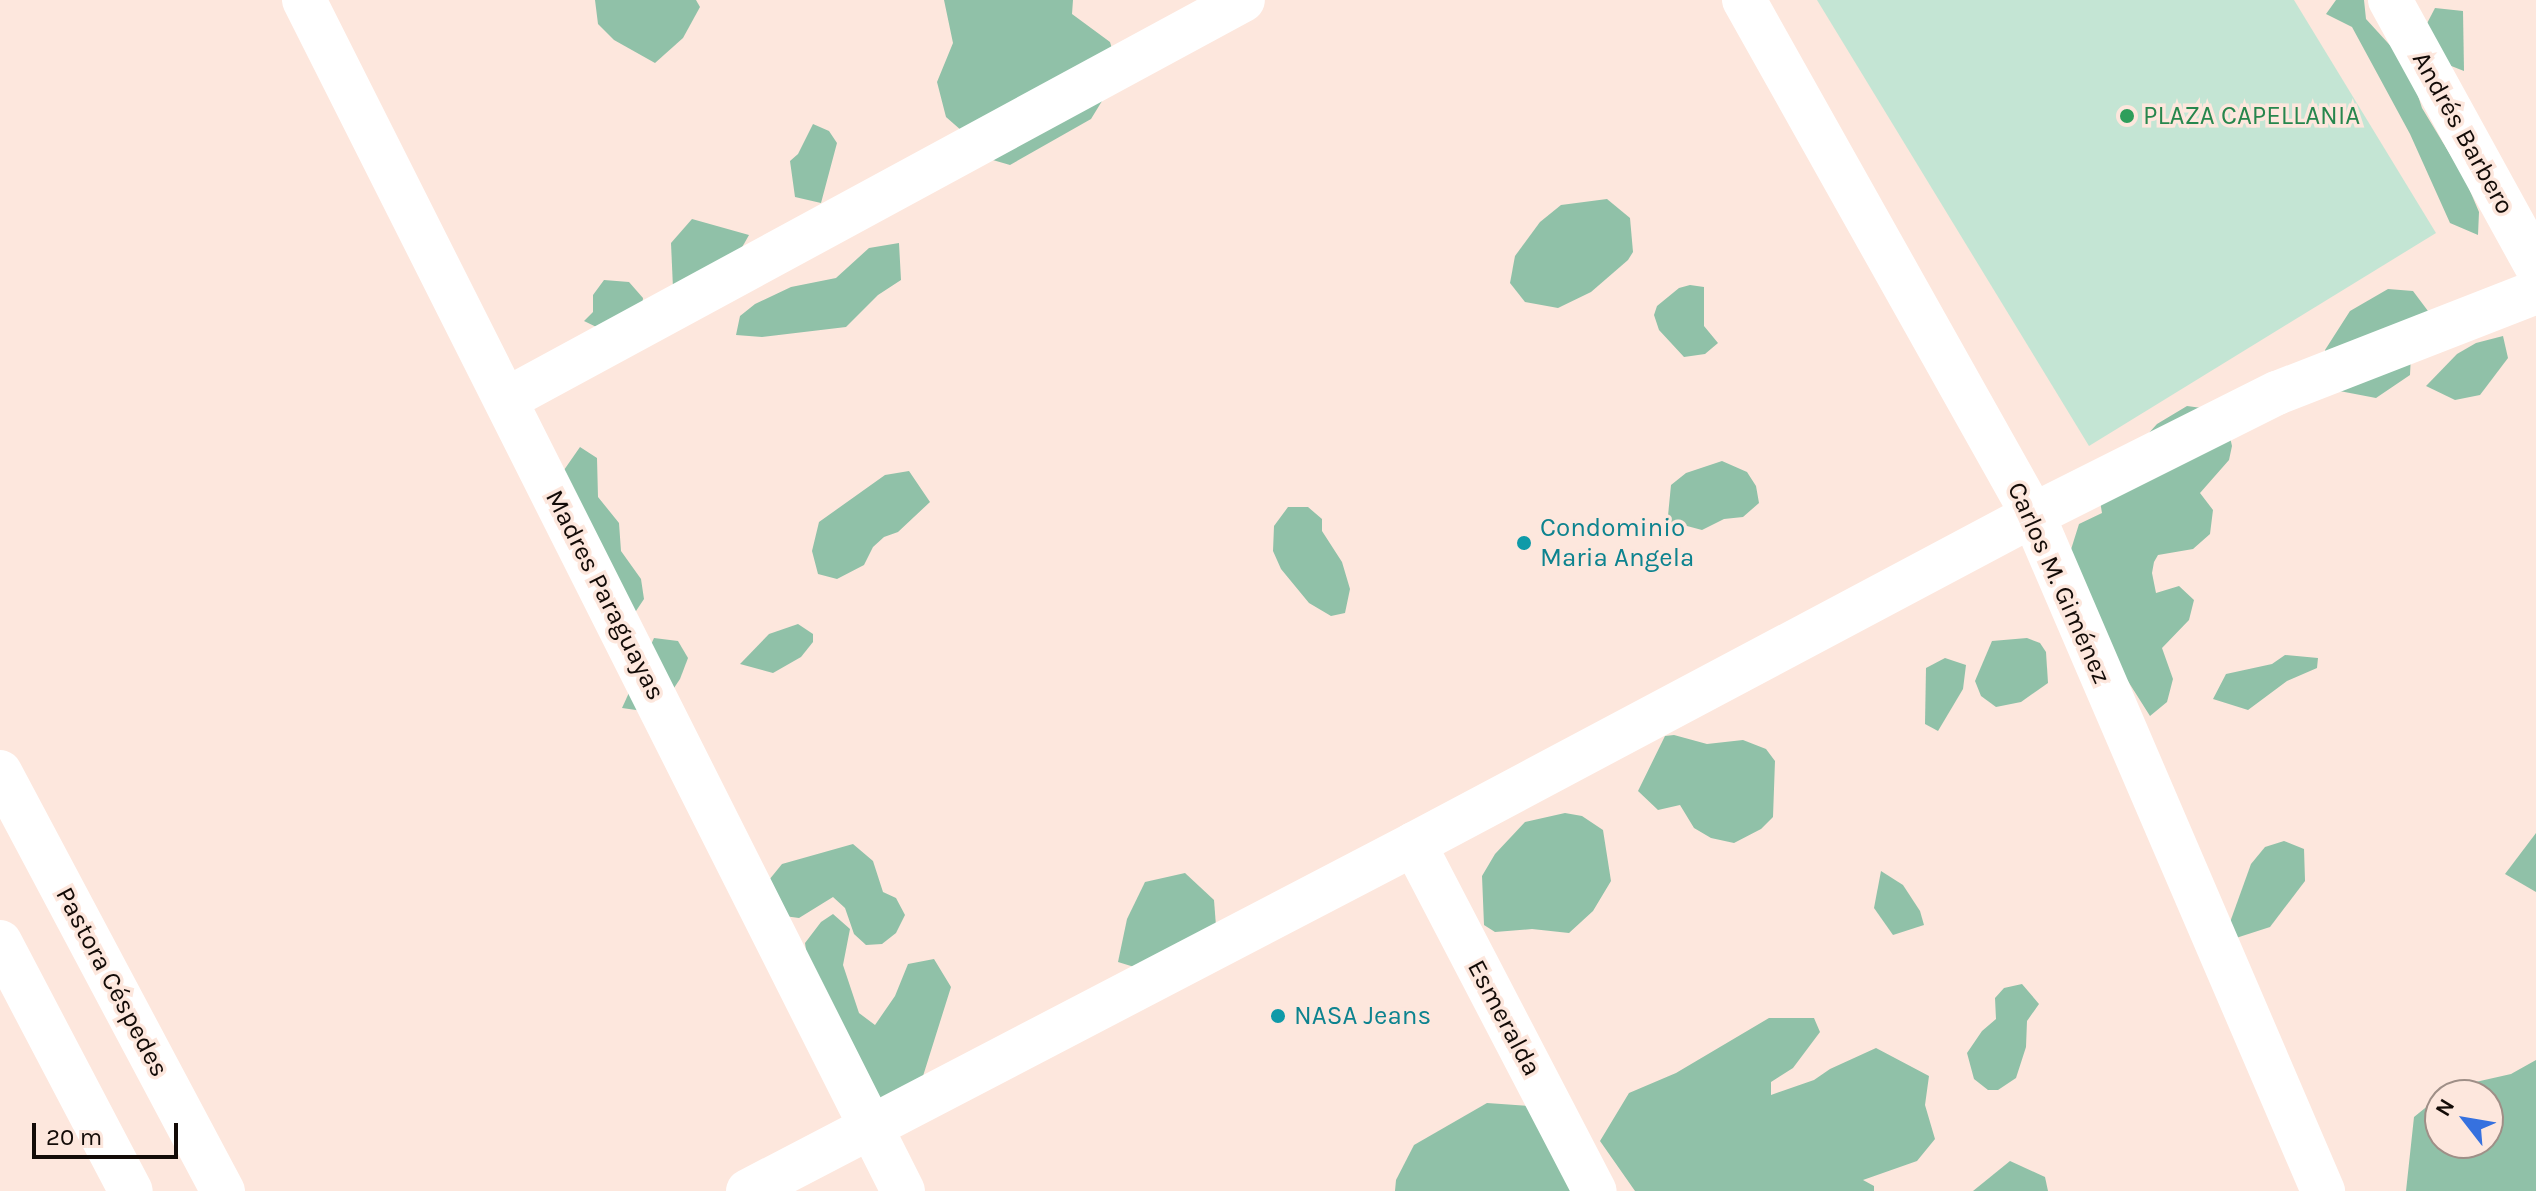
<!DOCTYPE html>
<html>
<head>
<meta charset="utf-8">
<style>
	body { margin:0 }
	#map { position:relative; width:2536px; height:1191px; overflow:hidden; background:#fde7dd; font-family:Karla,sans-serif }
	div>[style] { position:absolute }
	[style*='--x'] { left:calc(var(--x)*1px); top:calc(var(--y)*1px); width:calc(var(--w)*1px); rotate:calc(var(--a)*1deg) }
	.green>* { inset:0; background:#c4e5d4 }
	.forest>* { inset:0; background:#90c1a8 }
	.minor>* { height:44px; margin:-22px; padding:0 22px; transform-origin:22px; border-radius:22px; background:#fff }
	.tertiary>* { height:44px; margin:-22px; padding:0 22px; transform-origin:22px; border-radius:22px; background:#fff }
	.secondary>* { height:44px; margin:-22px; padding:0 22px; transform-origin:22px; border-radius:22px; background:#fff }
	.dots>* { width:22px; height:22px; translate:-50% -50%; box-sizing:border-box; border:4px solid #fde7dd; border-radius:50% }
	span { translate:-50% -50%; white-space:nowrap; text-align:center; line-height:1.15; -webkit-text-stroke:7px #fde7dd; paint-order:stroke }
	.leisure-label { font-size:26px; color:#27864d }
	.left { translate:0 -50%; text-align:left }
	.street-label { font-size:26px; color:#130b07 }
	.culture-label { font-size:26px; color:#0d838f }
	.north { position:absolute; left:2424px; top:1079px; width:80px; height:80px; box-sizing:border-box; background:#fde7dd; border:2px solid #9f8f87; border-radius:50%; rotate:301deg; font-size:22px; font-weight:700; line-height:32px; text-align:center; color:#130b07 }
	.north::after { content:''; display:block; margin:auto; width:28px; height:36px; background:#3671df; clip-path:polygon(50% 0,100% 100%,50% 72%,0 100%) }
	.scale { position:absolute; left:32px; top:1123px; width:146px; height:36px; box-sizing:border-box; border:4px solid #130b07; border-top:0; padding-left:10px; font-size:24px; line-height:28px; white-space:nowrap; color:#130b07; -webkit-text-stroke:6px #fde7dd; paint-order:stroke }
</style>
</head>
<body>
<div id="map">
	<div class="green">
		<div style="clip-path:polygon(1817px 0,2294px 0,2436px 233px,2089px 446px)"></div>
	</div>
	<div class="forest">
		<div style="clip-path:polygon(595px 0,696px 0,700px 7px,683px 38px,655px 63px,614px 40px,598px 24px)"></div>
		<div style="clip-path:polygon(944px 0,1073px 0,1072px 14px,1110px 42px,1116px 62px,1110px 88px,1091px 119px,1010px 165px,979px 156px,962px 131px,946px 117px,937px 82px,953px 43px)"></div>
		<div style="clip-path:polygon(2336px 0,2364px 0,2366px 19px,2408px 65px,2422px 108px,2465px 179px,2479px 212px,2478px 235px,2450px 223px,2410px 134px,2352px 27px,2326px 14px)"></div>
		<div style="clip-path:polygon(2435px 8px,2463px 11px,2464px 71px,2436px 60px,2422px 33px)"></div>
		<div style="clip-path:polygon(813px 124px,829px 131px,837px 143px,821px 203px,795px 197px,790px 161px,798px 154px)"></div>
		<div style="clip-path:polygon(1607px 199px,1630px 218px,1633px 252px,1628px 260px,1591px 292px,1558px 308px,1525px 302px,1510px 283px,1515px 256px,1540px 222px,1561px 205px)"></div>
		<div style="clip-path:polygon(692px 219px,749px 235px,719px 288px,673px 288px,671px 243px)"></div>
		<div style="clip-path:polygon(899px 243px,901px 280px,878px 295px,846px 327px,762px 337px,736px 335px,740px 316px,755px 304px,791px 287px,836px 278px,869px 248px)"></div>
		<div style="clip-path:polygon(604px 280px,629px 282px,643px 298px,642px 309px,613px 335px,584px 321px,593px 312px,593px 295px)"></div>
		<div style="clip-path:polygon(1690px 285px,1704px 287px,1704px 326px,1718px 343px,1705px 354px,1684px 357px,1659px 330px,1654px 315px,1657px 306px,1679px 288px)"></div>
		<div style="clip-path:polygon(2388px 289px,2413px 291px,2428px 311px,2411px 355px,2410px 375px,2376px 398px,2329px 389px,2325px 350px,2350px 311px)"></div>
		<div style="clip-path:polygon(2503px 336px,2508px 358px,2480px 395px,2455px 400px,2426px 386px,2457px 354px,2476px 343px)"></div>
		<div style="clip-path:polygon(2187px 406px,2224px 411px,2232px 446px,2229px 460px,2200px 493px,2213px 510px,2210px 534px,2193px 549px,2158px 555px,2154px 562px,2152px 573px,2156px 593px,2179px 586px,2194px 600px,2189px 620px,2162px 648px,2173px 679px,2167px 702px,2150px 716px,2095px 629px,2068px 559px,2079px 524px,2102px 513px,2098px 489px,2157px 424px)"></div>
		<div style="clip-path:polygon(580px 447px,597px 458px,598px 497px,619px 523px,621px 551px,641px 579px,644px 599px,628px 623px,548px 493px)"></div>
		<div style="clip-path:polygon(1722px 461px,1747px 472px,1756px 486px,1759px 503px,1743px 517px,1724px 519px,1702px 530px,1687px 526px,1676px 530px,1667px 526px,1671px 485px,1686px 473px)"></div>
		<div style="clip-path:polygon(909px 471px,930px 502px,898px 532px,884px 537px,873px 547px,864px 565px,837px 579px,818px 574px,812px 551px,819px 522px,885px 475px)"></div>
		<div style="clip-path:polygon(1288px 507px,1308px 507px,1322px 519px,1322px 531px,1342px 562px,1350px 589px,1345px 613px,1331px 616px,1309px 603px,1281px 569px,1273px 551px,1274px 526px)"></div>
		<div style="clip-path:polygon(798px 624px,813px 634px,813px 642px,801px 657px,773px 673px,740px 664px,769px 634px)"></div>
		<div style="clip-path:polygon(654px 638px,678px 641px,688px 658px,680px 679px,668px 697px,643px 711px,622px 708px)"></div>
		<div style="clip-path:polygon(2027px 638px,2040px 643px,2046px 652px,2048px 683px,2021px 702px,1996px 707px,1981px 696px,1975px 681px,1992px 641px)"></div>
		<div style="clip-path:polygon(2285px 655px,2318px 658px,2317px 668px,2287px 681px,2248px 710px,2213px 699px,2226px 674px,2272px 664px)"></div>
		<div style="clip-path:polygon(1945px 658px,1966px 665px,1963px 689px,1938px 731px,1925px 724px,1926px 668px)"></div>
		<div style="clip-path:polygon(1674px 735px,1707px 744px,1743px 740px,1766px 749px,1775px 761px,1773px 817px,1761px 829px,1734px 843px,1711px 838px,1694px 828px,1680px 805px,1658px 810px,1638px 791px,1665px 736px)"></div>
		<div style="clip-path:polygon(1565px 813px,1582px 816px,1603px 830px,1611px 881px,1593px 911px,1569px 933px,1532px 929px,1495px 932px,1484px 925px,1482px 876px,1495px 854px,1525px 822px)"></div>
		<div style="clip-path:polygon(2536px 833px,2536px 892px,2505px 874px)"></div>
		<div style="clip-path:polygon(2284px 841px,2304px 849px,2305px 881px,2270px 927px,2236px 938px,2229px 925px,2251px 864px,2265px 847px)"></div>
		<div style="clip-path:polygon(853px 844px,873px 861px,883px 892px,896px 898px,905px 915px,896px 933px,882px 944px,866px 945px,854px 934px,845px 908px,833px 897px,799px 918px,777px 915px,769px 880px,782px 864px)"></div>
		<div style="clip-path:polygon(1881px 871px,1903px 885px,1920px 911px,1924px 925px,1893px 935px,1874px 908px)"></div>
		<div style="clip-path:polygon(1185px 873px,1214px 900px,1217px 939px,1157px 974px,1118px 962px,1127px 919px,1145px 882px)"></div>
		<div style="clip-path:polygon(833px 914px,850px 929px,843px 965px,859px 1013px,875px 1025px,895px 996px,908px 964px,934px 959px,951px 987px,918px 1092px,875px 1107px,807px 957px,805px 943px,821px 922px)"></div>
		<div style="clip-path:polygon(2022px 984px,2039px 1004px,2027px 1021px,2026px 1047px,2016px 1078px,1998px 1090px,1988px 1090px,1974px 1079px,1967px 1053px,1982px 1031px,1996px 1019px,1995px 998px,2004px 988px)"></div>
		<div style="clip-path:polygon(1769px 1018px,1814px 1018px,1820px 1032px,1793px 1068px,1771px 1082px,1771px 1095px,1814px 1080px,1830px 1069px,1876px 1048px,1929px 1076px,1925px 1105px,1935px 1139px,1917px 1161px,1863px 1180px,1874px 1186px,1874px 1191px,1635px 1191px,1600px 1141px,1629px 1093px,1676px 1073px)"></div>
		<div style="clip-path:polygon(2536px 1060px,2536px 1191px,2406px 1191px,2414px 1117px,2440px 1096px,2440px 1143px,2488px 1143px,2488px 1095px,2441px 1095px,2449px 1088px,2511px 1074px)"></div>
		<div style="clip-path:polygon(1487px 1103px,1529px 1106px,1577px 1191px,1395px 1191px,1396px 1180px,1414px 1145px)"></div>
		<div style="clip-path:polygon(2010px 1161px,2045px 1177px,2048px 1191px,1973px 1191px)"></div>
	</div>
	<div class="minor">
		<div style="--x:304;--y:0;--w:1333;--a:63.3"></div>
		<div style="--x:1744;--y:0;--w:591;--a:60.7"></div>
		<div style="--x:2033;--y:515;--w:736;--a:66.78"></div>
		<div style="--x:2390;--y:0;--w:303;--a:61.2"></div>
		<div style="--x:507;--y:399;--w:837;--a:-28.46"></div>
		<div style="--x:1414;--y:844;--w:391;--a:62.5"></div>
	</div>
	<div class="tertiary">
		<div style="--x:748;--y:1191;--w:751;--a:-27.52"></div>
		<div style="--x:1414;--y:844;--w:701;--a:-27.99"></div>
		<div style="--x:2033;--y:515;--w:273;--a:-26.6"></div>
		<div style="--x:2277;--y:393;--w:278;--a:-21.3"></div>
	</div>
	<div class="secondary">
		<div style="--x:0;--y:772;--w:475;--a:62"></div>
		<div style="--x:0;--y:942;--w:281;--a:62.3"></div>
	</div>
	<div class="dots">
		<div style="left:2127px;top:116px;background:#2e9e5b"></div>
		<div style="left:1524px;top:543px;background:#0f9aa8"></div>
		<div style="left:1278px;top:1016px;background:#0f9aa8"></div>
	</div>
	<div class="leisure-label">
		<span class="left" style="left:2143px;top:116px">PLAZA CAPELLANIA</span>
	</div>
	<div class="street-label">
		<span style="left:2463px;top:133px;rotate:61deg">Andrés Barbero</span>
		<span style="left:2059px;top:583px;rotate:66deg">Carlos M. Giménez</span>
		<span style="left:605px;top:595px;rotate:63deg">Madres Paraguayas</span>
		<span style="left:112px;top:982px;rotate:62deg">Pastora Céspedes</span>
		<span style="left:1504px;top:1018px;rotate:62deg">Esmeralda</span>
	</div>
	<div class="culture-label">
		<span class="left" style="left:1540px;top:543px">Condominio<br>Maria Angela</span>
		<span class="left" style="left:1294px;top:1016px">NASA Jeans</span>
	</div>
	<div class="north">N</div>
	<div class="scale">20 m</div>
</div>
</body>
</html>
